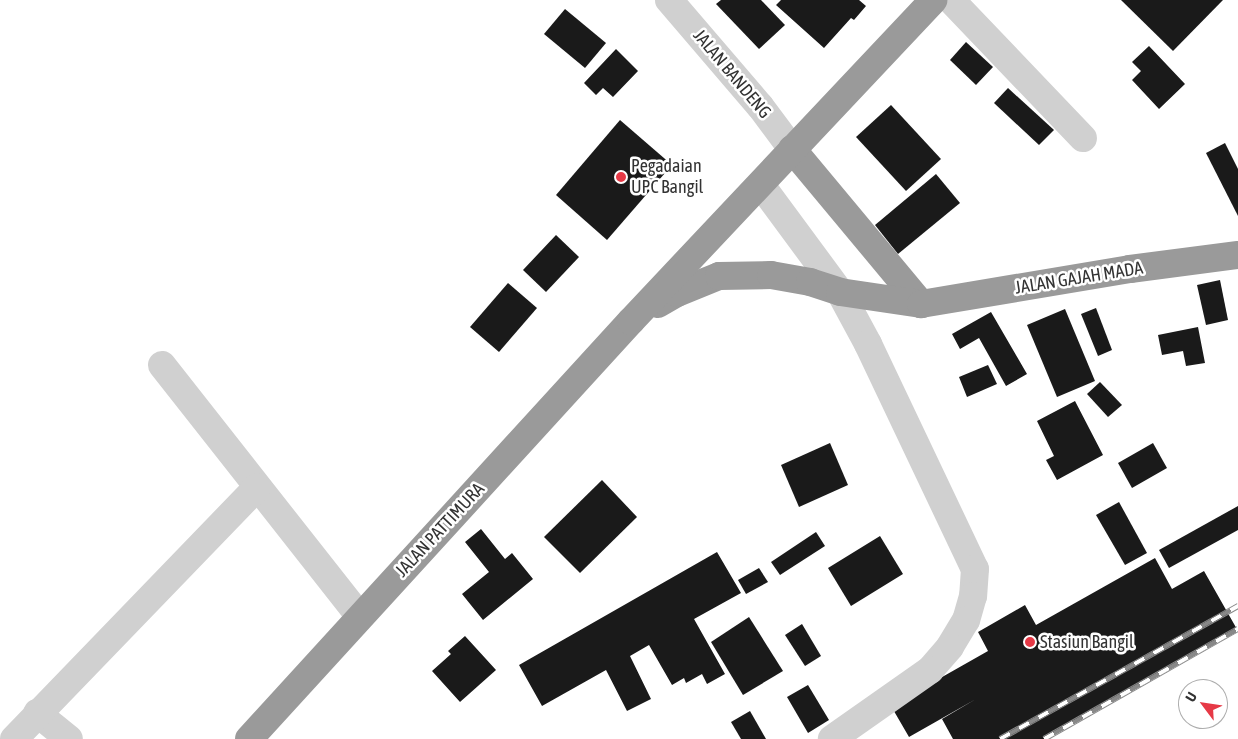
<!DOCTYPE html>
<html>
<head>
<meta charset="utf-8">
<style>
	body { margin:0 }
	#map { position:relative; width:1238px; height:739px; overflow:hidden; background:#fff; font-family:"Asap Condensed",sans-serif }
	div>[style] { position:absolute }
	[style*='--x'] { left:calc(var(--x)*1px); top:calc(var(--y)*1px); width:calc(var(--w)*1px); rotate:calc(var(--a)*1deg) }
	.building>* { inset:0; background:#1a1a1a }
	.minor>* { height:28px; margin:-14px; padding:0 14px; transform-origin:14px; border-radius:14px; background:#d0d0d0 }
	.highway>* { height:28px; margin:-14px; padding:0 14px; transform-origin:14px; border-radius:14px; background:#9a9a9a }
	.rail>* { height:5.5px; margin-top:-2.75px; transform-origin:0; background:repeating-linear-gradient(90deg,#fff 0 11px,#888 0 22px); box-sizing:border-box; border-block:1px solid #888 }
	.dots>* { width:14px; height:14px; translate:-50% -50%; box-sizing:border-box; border:2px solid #fff; border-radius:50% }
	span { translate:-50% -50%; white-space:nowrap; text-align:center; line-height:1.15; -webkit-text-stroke:5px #fff; paint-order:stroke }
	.street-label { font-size:18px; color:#333 }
	.poi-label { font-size:18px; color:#333 }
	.left { translate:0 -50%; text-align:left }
	.north { position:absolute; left:1178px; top:679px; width:50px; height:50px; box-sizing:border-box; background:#fff; border:1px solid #adadad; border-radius:50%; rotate:301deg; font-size:14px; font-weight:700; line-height:20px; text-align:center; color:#333 }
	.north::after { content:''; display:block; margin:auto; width:18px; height:22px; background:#e63946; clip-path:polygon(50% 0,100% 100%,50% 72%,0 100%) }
</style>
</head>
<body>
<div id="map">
	<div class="building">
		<div style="clip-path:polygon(721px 0,761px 0,785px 25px,759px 49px,716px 4px)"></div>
		<div style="clip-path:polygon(781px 0,859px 0,866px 6px,854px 20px,851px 18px,824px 48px,776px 5px)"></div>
		<div style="clip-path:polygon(1121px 0,1223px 0,1173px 51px)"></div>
		<div style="clip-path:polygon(565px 9px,606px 43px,585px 68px,544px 34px)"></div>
		<div style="clip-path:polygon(966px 42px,993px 67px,976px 85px,950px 60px)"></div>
		<div style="clip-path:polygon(1149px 46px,1185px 84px,1159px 109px,1132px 80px,1141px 71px,1132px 62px)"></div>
		<div style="clip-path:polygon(616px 49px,638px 71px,613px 97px,603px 88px,596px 95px,584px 83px)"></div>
		<div style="clip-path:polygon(1008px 88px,1054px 130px,1039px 145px,994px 103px)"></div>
		<div style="clip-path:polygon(891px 105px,941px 159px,906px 191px,856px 137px)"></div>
		<div style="clip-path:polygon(620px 120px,672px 165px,607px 240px,556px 195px)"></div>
		<div style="clip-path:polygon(1225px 143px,1238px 169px,1238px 216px,1206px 153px)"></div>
		<div style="clip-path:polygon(936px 174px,960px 203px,898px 254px,875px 225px)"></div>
		<div style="clip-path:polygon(556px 235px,579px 257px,546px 292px,523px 270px)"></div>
		<div style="clip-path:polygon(1220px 280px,1228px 320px,1206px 325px,1197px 285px)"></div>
		<div style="clip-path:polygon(508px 283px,537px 308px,499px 352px,470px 327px)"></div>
		<div style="clip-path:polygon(1096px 308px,1112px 350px,1098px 356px,1081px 314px)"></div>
		<div style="clip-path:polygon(1065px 309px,1095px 381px,1057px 397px,1027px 325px)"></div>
		<div style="clip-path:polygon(991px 312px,1027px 374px,1006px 386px,979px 338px,960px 349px,952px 334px)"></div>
		<div style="clip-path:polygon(1198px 327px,1205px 363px,1186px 366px,1183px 351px,1162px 355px,1158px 335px)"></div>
		<div style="clip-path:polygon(988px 365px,997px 384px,967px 397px,959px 377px)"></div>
		<div style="clip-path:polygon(1100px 382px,1122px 405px,1108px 417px,1087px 394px)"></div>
		<div style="clip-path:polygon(1075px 401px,1103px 455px,1057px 480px,1046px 460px,1054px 456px,1037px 421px)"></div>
		<div style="clip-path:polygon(830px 443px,848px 485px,799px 507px,781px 465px)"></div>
		<div style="clip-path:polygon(1153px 443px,1167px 468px,1132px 488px,1118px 463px)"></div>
		<div style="clip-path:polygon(602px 480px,637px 517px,580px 573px,544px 537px)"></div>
		<div style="clip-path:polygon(1119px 502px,1147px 553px,1125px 565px,1096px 515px)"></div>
		<div style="clip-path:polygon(1238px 506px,1238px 530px,1169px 568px,1159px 550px)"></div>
		<div style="clip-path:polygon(481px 529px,505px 559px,512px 553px,533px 579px,483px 620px,462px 594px,489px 572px,465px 542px)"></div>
		<div style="clip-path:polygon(816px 532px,825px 546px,780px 575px,771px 562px)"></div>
		<div style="clip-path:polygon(880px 536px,903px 574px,851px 606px,828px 568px)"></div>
		<div style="clip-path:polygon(717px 552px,741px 593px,694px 619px,725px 674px,707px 684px,702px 674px,686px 683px,684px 678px,672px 685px,649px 645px,630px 656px,651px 699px,627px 711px,606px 670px,542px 706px,519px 665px)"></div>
		<div style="clip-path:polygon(1155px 558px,1172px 589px,1204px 571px,1238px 631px,1047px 739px,953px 739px,942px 719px,976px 699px,909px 737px,891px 706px,988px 651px,978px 632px,1025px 605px,1036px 625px)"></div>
		<div style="clip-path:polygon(759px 568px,768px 582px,746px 594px,738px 580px)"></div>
		<div style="clip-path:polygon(749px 617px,783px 671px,743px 695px,711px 642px)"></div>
		<div style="clip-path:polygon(802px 624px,821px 656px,805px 666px,785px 635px)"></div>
		<div style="clip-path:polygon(465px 636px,496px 670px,460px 702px,432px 671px,451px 654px,448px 651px)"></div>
		<div style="clip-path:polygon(808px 685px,829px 720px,808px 733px,787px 697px)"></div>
		<div style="clip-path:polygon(750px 711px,766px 739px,741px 739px,731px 722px)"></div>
	</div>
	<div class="minor">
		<div style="--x:669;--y:0;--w:140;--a:49.4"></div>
		<div style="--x:760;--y:106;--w:54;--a:53.3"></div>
		<div style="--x:951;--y:0;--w:191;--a:46.3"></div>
		<div style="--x:761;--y:185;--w:133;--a:53.6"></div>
		<div style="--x:840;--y:292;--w:59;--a:61.7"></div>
		<div style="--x:868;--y:344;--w:249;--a:64.6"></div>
		<div style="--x:975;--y:569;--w:27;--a:94"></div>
		<div style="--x:973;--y:596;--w:25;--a:106"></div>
		<div style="--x:966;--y:620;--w:31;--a:121"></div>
		<div style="--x:950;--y:647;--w:30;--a:131"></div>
		<div style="--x:930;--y:670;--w:120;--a:144.9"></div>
		<div style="--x:162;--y:365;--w:320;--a:51.8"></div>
		<div style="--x:37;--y:713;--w:41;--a:39.1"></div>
		<div style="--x:14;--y:739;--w:350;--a:-46"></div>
	</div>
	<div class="highway">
		<div style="--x:792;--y:149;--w:202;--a:50.2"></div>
		<div style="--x:658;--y:304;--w:22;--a:-30"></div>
		<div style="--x:677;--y:293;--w:45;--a:-22"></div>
		<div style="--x:719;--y:276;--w:52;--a:-1.1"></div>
		<div style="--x:771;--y:275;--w:40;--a:10"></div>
		<div style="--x:810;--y:282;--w:32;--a:18"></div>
		<div style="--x:840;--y:292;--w:82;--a:8.4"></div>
		<div style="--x:921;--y:304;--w:212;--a:-9.5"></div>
		<div style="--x:1130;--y:269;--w:109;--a:-7.4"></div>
		<div style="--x:249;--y:739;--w:566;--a:-47.58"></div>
		<div style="--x:631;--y:321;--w:441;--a:-46.7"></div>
	</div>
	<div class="rail">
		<div style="--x:1000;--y:739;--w:273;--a:-29.2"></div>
		<div style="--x:1044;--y:739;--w:223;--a:-29.6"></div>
	</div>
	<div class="dots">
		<div style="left:621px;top:177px;background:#e63946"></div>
		<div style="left:1030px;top:642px;background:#e63946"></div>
	</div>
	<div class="street-label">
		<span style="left:732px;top:74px;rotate:50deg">JALAN BANDENG</span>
		<span style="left:1079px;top:278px;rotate:-9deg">JALAN GAJAH MADA</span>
		<span style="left:440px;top:530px;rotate:-47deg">JALAN PATTIMURA</span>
	</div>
	<div class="poi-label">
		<span class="left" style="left:631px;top:177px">Pegadaian<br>UPC Bangil</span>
		<span class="left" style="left:1040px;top:642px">Stasiun Bangil</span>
	</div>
	<div class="north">U</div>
</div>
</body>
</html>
